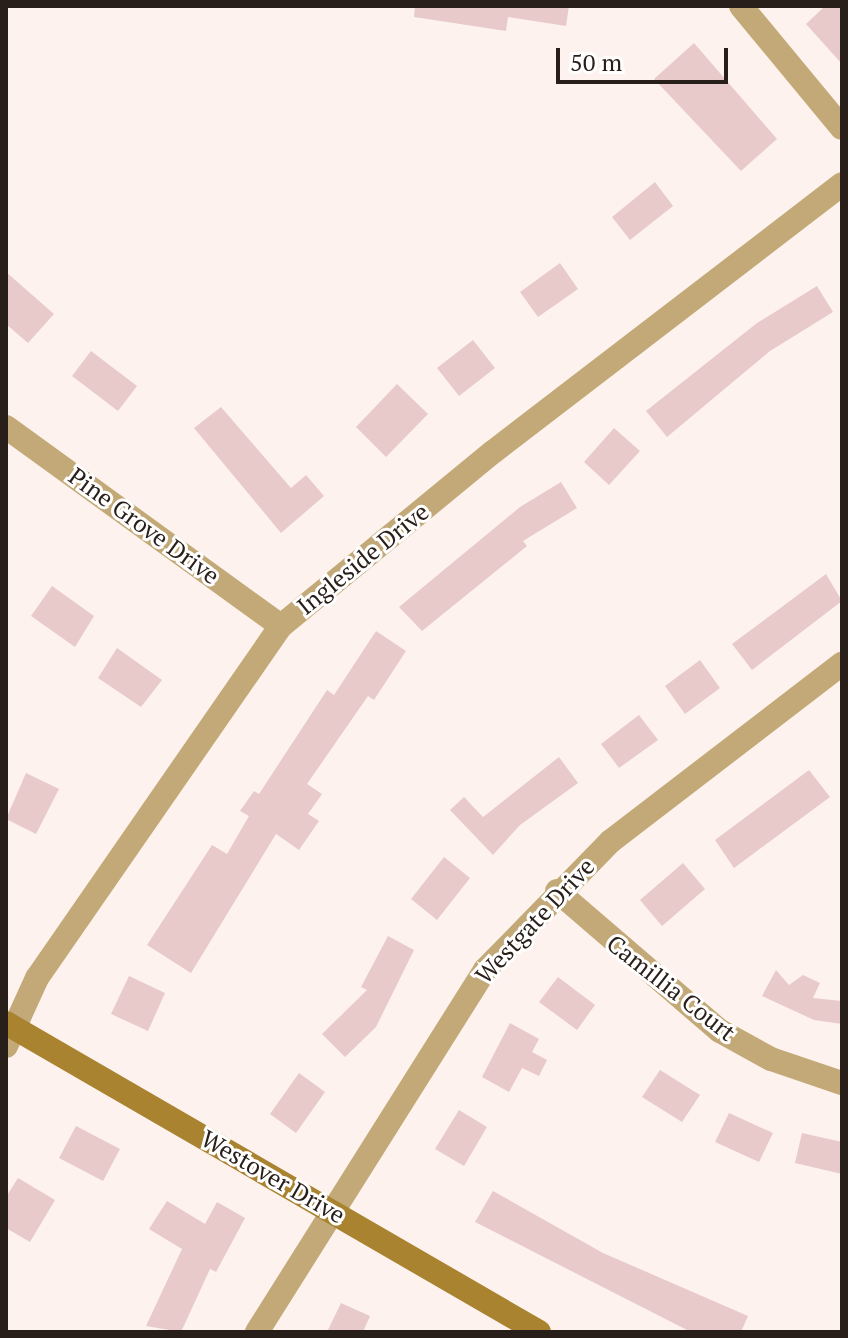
<!DOCTYPE html>
<html>
<head>
<meta charset="utf-8">
<style>
	body { margin:0 }
	#map { position:relative; width:848px; height:1338px; overflow:hidden; background:#fdf2ed; font-family:"PT Serif",serif }
	div>[style] { position:absolute }
	[style*='--x'] { left:calc(var(--x)*1px); top:calc(var(--y)*1px); width:calc(var(--w)*1px); rotate:calc(var(--a)*1deg) }
	.building>* { inset:0; background:#e9cacb }
	.street>* { height:24px; margin:-12px; padding:0 12px; transform-origin:12px; border-radius:12px; background:#c2a977 }
	.secondary>* { height:24px; margin:-12px; padding:0 12px; transform-origin:12px; border-radius:12px; background:#a98330 }
	span { translate:-50% -50%; white-space:nowrap; text-align:center; line-height:1.15; -webkit-text-stroke:6px #fff; paint-order:stroke }
	.street-label { font-size:24px; color:#291f1a }
	.frame { position:absolute; inset:0; border:8px solid #291f1a; pointer-events:none }
	.scale { position:absolute; left:556px; top:48px; width:172px; height:36px; box-sizing:border-box; border:4px solid #291f1a; border-top:0; padding-left:10px; font-size:24px; line-height:28px; white-space:nowrap; color:#291f1a; -webkit-text-stroke:6px #fff; paint-order:stroke }
</style>
</head>
<body>
<div id="map">
	<div class="building">
		<div style="clip-path:polygon(415px 6px,569px 6px,566px 26px,508px 17px,506px 31px,414px 17px)"></div>
		<div style="clip-path:polygon(825px 6px,842px 6px,842px 64px,806px 24px)"></div>
		<div style="clip-path:polygon(694px 43px,777px 139px,741px 171px,654px 79px)"></div>
		<div style="clip-path:polygon(655px 182px,673px 206px,630px 240px,612px 217px)"></div>
		<div style="clip-path:polygon(560px 263px,578px 289px,538px 317px,520px 292px)"></div>
		<div style="clip-path:polygon(6px 272px,54px 314px,28px 343px,6px 324px)"></div>
		<div style="clip-path:polygon(817px 286px,833px 312px,770px 351px,667px 437px,646px 411px,757px 323px)"></div>
		<div style="clip-path:polygon(473px 340px,495px 368px,459px 396px,437px 368px)"></div>
		<div style="clip-path:polygon(91px 351px,137px 386px,118px 411px,72px 376px)"></div>
		<div style="clip-path:polygon(397px 384px,428px 414px,386px 457px,356px 427px)"></div>
		<div style="clip-path:polygon(221px 407px,291px 488px,306px 475px,324px 496px,281px 533px,194px 428px)"></div>
		<div style="clip-path:polygon(614px 428px,640px 451px,609px 485px,584px 462px)"></div>
		<div style="clip-path:polygon(561px 482px,577px 508px,523px 541px,527px 546px,422px 631px,399px 607px,520px 507px)"></div>
		<div style="clip-path:polygon(826px 574px,842px 601px,752px 670px,732px 644px)"></div>
		<div style="clip-path:polygon(52px 586px,94px 616px,75px 647px,31px 616px)"></div>
		<div style="clip-path:polygon(376px 631px,406px 651px,374px 700px,368px 696px,307px 784px,322px 794px,308px 814px,319px 821px,299px 850px,276px 834px,191px 973px,147px 945px,212px 845px,227px 854px,249px 816px,240px 811px,254px 791px,259px 794px,327px 690px,334px 695px)"></div>
		<div style="clip-path:polygon(117px 648px,162px 680px,141px 707px,98px 678px)"></div>
		<div style="clip-path:polygon(700px 660px,720px 688px,685px 714px,665px 686px)"></div>
		<div style="clip-path:polygon(639px 715px,658px 740px,619px 768px,601px 744px)"></div>
		<div style="clip-path:polygon(559px 757px,578px 783px,520px 825px,493px 855px,450px 810px,464px 797px,483px 817px)"></div>
		<div style="clip-path:polygon(809px 770px,830px 797px,734px 868px,715px 840px)"></div>
		<div style="clip-path:polygon(26px 773px,59px 789px,36px 834px,6px 819px)"></div>
		<div style="clip-path:polygon(444px 857px,470px 878px,437px 920px,411px 899px)"></div>
		<div style="clip-path:polygon(683px 863px,705px 889px,662px 926px,640px 900px)"></div>
		<div style="clip-path:polygon(388px 936px,414px 950px,376px 1027px,345px 1057px,322px 1034px,367px 990px,361px 987px)"></div>
		<div style="clip-path:polygon(776px 970px,789px 985px,803px 975px,820px 983px,813px 998px,842px 1001px,842px 1024px,814px 1020px,762px 996px)"></div>
		<div style="clip-path:polygon(129px 976px,165px 993px,148px 1031px,111px 1014px)"></div>
		<div style="clip-path:polygon(558px 977px,595px 1005px,577px 1030px,539px 1002px)"></div>
		<div style="clip-path:polygon(510px 1023px,539px 1039px,532px 1052px,547px 1060px,539px 1076px,522px 1068px,509px 1092px,482px 1077px)"></div>
		<div style="clip-path:polygon(660px 1070px,700px 1095px,682px 1122px,642px 1097px)"></div>
		<div style="clip-path:polygon(299px 1073px,325px 1092px,296px 1133px,270px 1114px)"></div>
		<div style="clip-path:polygon(459px 1110px,487px 1127px,464px 1166px,435px 1149px)"></div>
		<div style="clip-path:polygon(729px 1113px,773px 1133px,759px 1162px,715px 1142px)"></div>
		<div style="clip-path:polygon(76px 1126px,120px 1149px,103px 1181px,59px 1158px)"></div>
		<div style="clip-path:polygon(802px 1133px,842px 1142px,842px 1174px,795px 1163px)"></div>
		<div style="clip-path:polygon(18px 1178px,55px 1200px,30px 1242px,6px 1228px,6px 1197px)"></div>
		<div style="clip-path:polygon(493px 1191px,603px 1253px,748px 1316px,741px 1332px,691px 1332px,475px 1222px)"></div>
		<div style="clip-path:polygon(167px 1201px,205px 1224px,217px 1202px,245px 1218px,216px 1272px,210px 1269px,181px 1332px,146px 1326px,182px 1249px,149px 1229px)"></div>
		<div style="clip-path:polygon(341px 1303px,370px 1316px,363px 1332px,327px 1332px)"></div>
	</div>
	<div class="street">
		<div style="--x:741;--y:6;--w:158;--a:50.4"></div>
		<div style="--x:6;--y:427;--w:339;--a:35.9"></div>
		<div style="--x:557;--y:891;--w:215;--a:40.7"></div>
		<div style="--x:720;--y:1031;--w:58;--a:28.8"></div>
		<div style="--x:771;--y:1059;--w:75;--a:18.7"></div>
		<div style="--x:6;--y:1046;--w:75;--a:-65.5"></div>
		<div style="--x:37;--y:978;--w:428;--a:-55.3"></div>
		<div style="--x:281;--y:626;--w:274;--a:-39.4"></div>
		<div style="--x:493;--y:452;--w:440;--a:-37.5"></div>
		<div style="--x:257;--y:1332;--w:428;--a:-57.8"></div>
		<div style="--x:485;--y:970;--w:180;--a:-45.7"></div>
		<div style="--x:611;--y:841;--w:291;--a:-37.5"></div>
	</div>
	<div class="secondary">
		<div style="--x:6;--y:1023;--w:616;--a:30.1"></div>
	</div>
	<div class="street-label">
		<span style="left:144px;top:526px;rotate:36deg">Pine Grove Drive</span>
		<span style="left:363px;top:559px;rotate:-39deg">Ingleside Drive</span>
		<span style="left:535px;top:921px;rotate:-47deg">Westgate Drive</span>
		<span style="left:671px;top:988px;rotate:38deg">Camillia Court</span>
		<span style="left:273px;top:1177px;rotate:30deg">Westover Drive</span>
	</div>
	<div class="frame"></div>
	<div class="scale">50 m</div>
</div>
</body>
</html>
